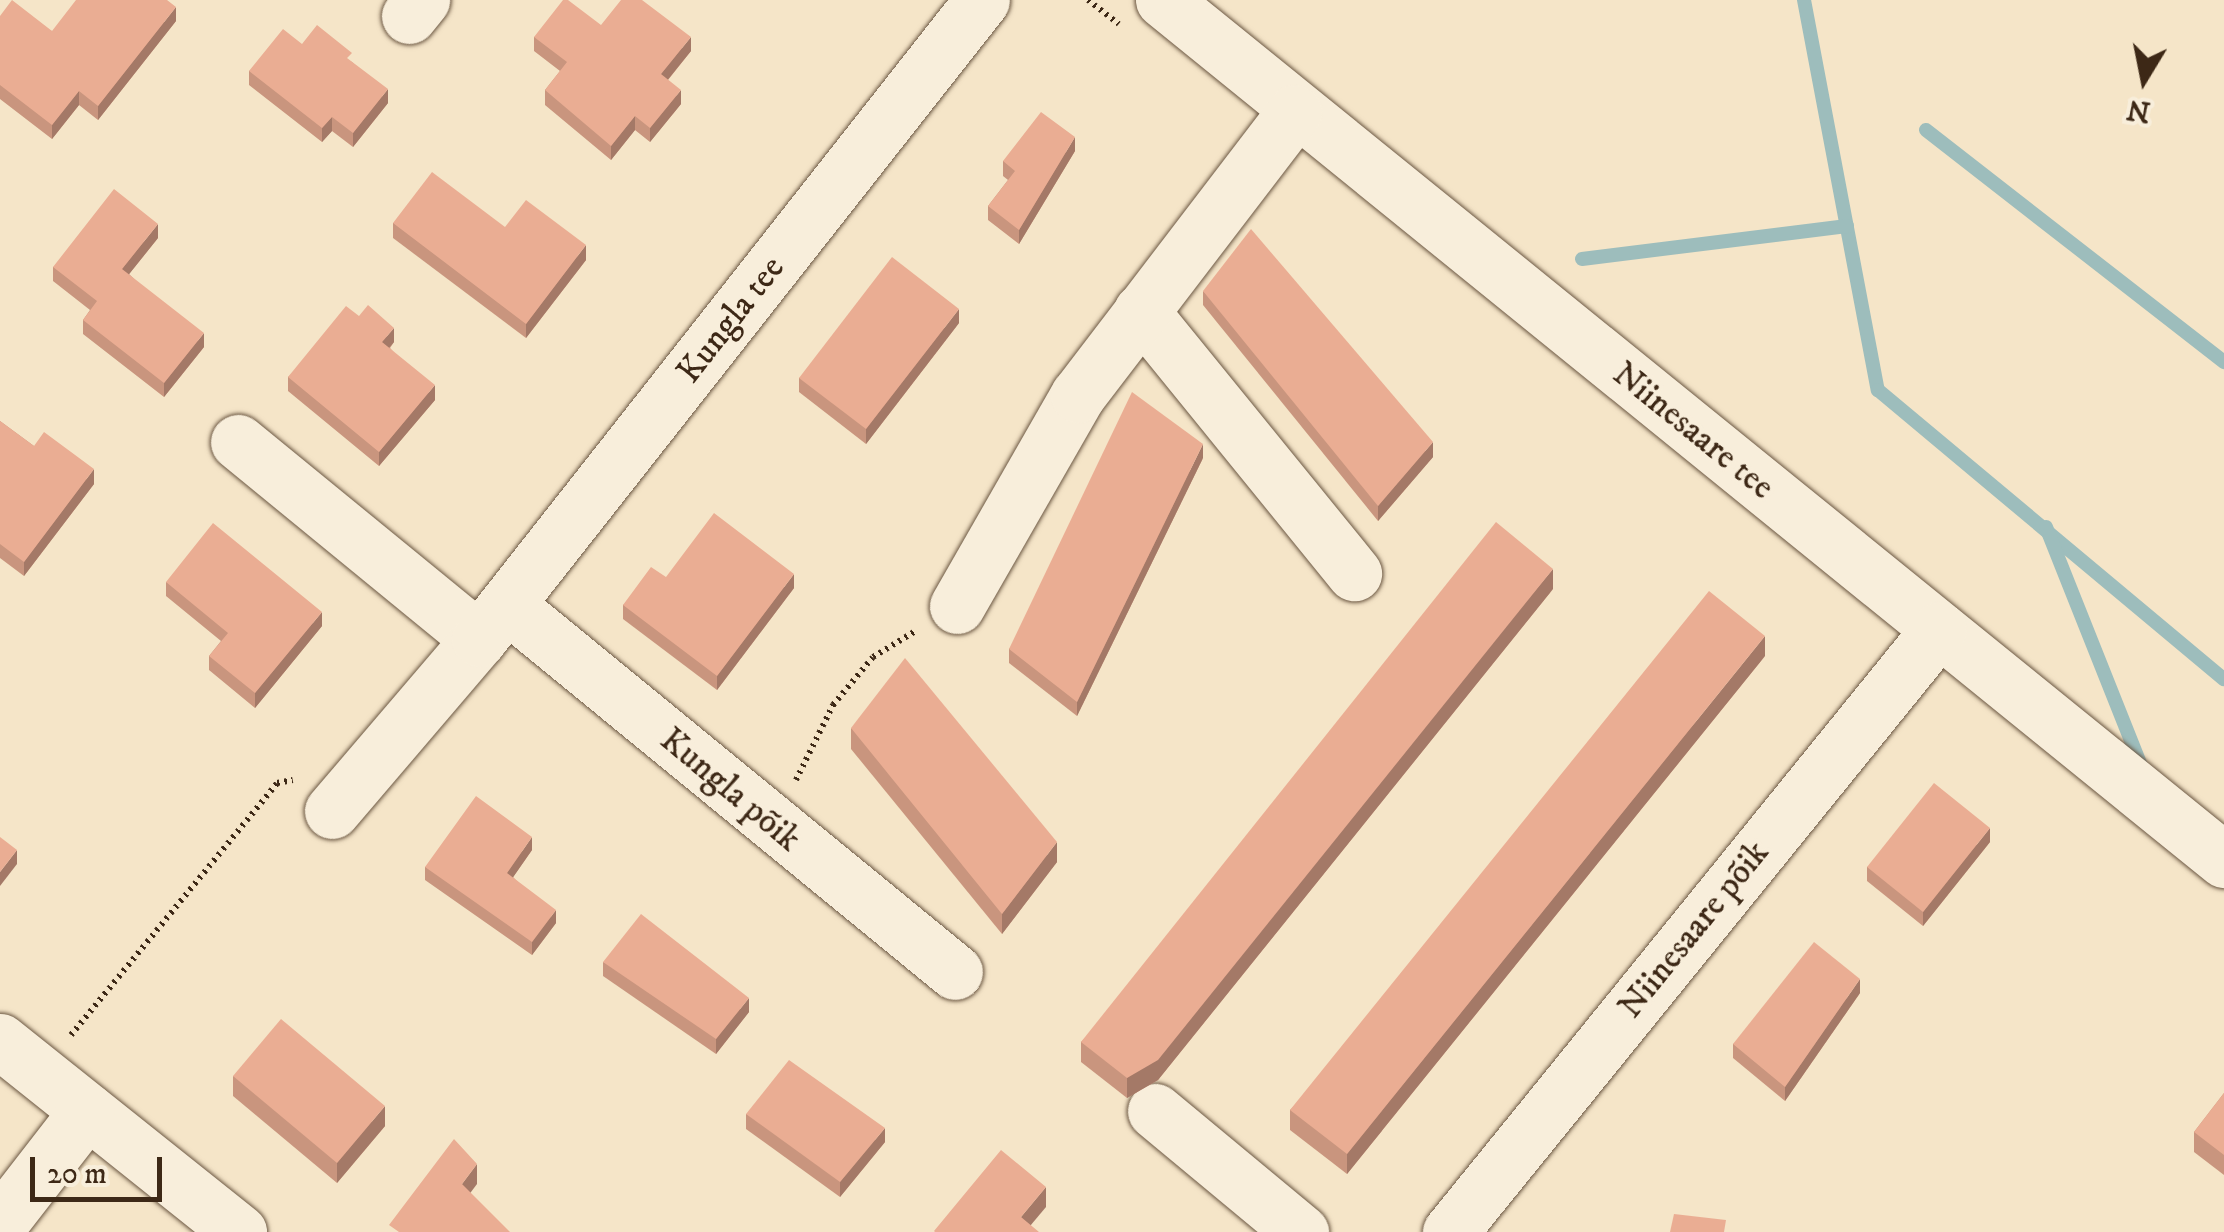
<!DOCTYPE html>
<html>
<head>
<meta charset="utf-8">
<style>
	body { margin:0 }
	#map { position:relative; width:2224px; height:1232px; overflow:hidden; background:#f5e5c8; font-family:"IM FELL DW Pica",serif }
	div>[style] { position:absolute }
	[style*='--x'] { left:calc(var(--x)*1px); top:calc(var(--y)*1px); width:calc(var(--w)*1px); rotate:calc(var(--a)*1deg) }
	.stream>* { height:14px; margin:-7px; padding:0 7px; transform-origin:7px; border-radius:7px; background:#9dbdbc }
	.path>* { height:6px; margin-top:-3px; transform-origin:0; background:repeating-linear-gradient(90deg,#3d2816 0 2.5px,transparent 0 7.5px) }
	.roads { filter:drop-shadow(0 0 2px #6b5742) drop-shadow(0 0 2px #6b5742) }
	.minor>* { height:55px; margin:-27.5px; padding:0 27.5px; transform-origin:27.5px; border-radius:27.5px; background:#f8eedb }
	.wall>* { inset:0; background:#c9957e }
	.shaded-wall>* { inset:0; background:#a47967 }
	.building>* { inset:0; background:#eaad93 }
	span { translate:-50% -50%; white-space:nowrap; text-align:center; line-height:1.15; -webkit-text-stroke:8px #f8eedb; paint-order:stroke }
	.street-label { font-size:35px; color:#3d2816 }
	.north { position:absolute; left:2094px; top:30px; width:100px; height:100px; -webkit-text-stroke:8px #f8eedb; paint-order:stroke; rotate:190deg; font-size:28px; font-weight:700; line-height:40px; text-align:center; color:#3d2816 }
	.north::after { content:''; display:block; margin:auto; width:35px; height:45px; background:#3d2816; clip-path:polygon(50% 0,100% 100%,50% 72%,0 100%) }
	.scale { position:absolute; left:30px; top:1157px; width:132px; height:45px; box-sizing:border-box; border:5px solid #3d2816; border-top:0; padding-left:12px; font-size:30px; line-height:35px; white-space:nowrap; color:#3d2816; -webkit-text-stroke:8px #f8eedb; paint-order:stroke }
</style>
</head>
<body>
<div id="map">
	<div class="stream">
		<div style="--x:1804;--y:0;--w:397;--a:79.3"></div>
		<div style="--x:1878;--y:390;--w:451;--a:39.9"></div>
		<div style="--x:1926;--y:130;--w:378;--a:37.9"></div>
		<div style="--x:1582;--y:259;--w:267;--a:-7.1"></div>
		<div style="--x:2046;--y:527;--w:259;--a:68.3"></div>
	</div>
	<div class="path">
		<div style="--x:1088;--y:0;--w:39;--a:38"></div>
		<div style="--x:796;--y:780;--w:84;--a:-63.7"></div>
		<div style="--x:833;--y:705;--w:62;--a:-50.2"></div>
		<div style="--x:873;--y:657;--w:52;--a:-31.5"></div>
		<div style="--x:71;--y:1035;--w:325;--a:-50.7"></div>
		<div style="--x:277;--y:783;--w:16;--a:-11"></div>
	</div>
	<div class="roads">
		<div class="minor">
			<div style="--x:1163;--y:0;--w:1366;--a:39.03"></div>
			<div style="--x:409;--y:16;--w:21;--a:-51"></div>
			<div style="--x:1141;--y:311;--w:338;--a:50.9"></div>
			<div style="--x:238;--y:442;--w:311;--a:39.3"></div>
			<div style="--x:507;--y:605;--w:579;--a:39.32"></div>
			<div style="--x:957;--y:606;--w:243;--a:-60.2"></div>
			<div style="--x:1078;--y:395;--w:356;--a:-52.6"></div>
			<div style="--x:332;--y:811;--w:226;--a:-49.5"></div>
			<div style="--x:479;--y:639;--w:813;--a:-51.79"></div>
			<div style="--x:0;--y:1041;--w:306;--a:38.6"></div>
			<div style="--x:1155;--y:1111;--w:190;--a:39.7"></div>
			<div style="--x:0;--y:1223;--w:142;--a:-52.2"></div>
			<div style="--x:1450;--y:1232;--w:776;--a:-50.96"></div>
		</div>
	</div>
	<div class="wall">
		<div style="clip-path:polygon(0 16px,52px 31px,176px 21px,98px 120px,79px 105px,52px 139px,0 99px)"></div>
		<div style="clip-path:polygon(601px 25px,691px 51px,668px 80px,681px 104px,650px 142px,635px 130px,611px 160px,545px 105px,545px 90px,560px 71px,534px 51px,534px 37px)"></div>
		<div style="clip-path:polygon(302px 44px,352px 62px,388px 103px,353px 147px,332px 131px,322px 142px,249px 85px,249px 71px)"></div>
		<div style="clip-path:polygon(1075px 151px,1019px 244px,988px 220px,988px 206px,1008px 180px,1003px 176px,1003px 161px)"></div>
		<div style="clip-path:polygon(393px 223px,505px 227px,586px 260px,526px 338px,393px 238px)"></div>
		<div style="clip-path:polygon(158px 238px,129px 274px,204px 347px,164px 397px,83px 334px,83px 320px,90px 310px,53px 281px,53px 267px)"></div>
		<div style="clip-path:polygon(1203px 291px,1433px 457px,1378px 521px,1203px 305px)"></div>
		<div style="clip-path:polygon(359px 316px,394px 342px,390px 348px,435px 400px,379px 466px,288px 391px,288px 377px)"></div>
		<div style="clip-path:polygon(959px 323px,866px 444px,799px 392px,799px 378px)"></div>
		<div style="clip-path:polygon(0 421px,34px 446px,94px 484px,24px 576px,0 558px)"></div>
		<div style="clip-path:polygon(1203px 458px,1077px 716px,1009px 663px,1009px 649px)"></div>
		<div style="clip-path:polygon(666px 577px,794px 588px,717px 690px,623px 619px,623px 605px)"></div>
		<div style="clip-path:polygon(166px 582px,322px 626px,255px 708px,209px 670px,209px 656px,221px 641px,166px 596px)"></div>
		<div style="clip-path:polygon(1553px 589px,1158px 1080px,1127px 1098px,1081px 1062px,1081px 1042px)"></div>
		<div style="clip-path:polygon(1765px 656px,1347px 1174px,1290px 1130px,1290px 1110px)"></div>
		<div style="clip-path:polygon(851px 728px,1057px 862px,1002px 934px,851px 749px)"></div>
		<div style="clip-path:polygon(1990px 842px,1923px 926px,1867px 881px,1867px 867px)"></div>
		<div style="clip-path:polygon(532px 850px,513px 877px,556px 923px,532px 955px,425px 880px,425px 867px)"></div>
		<div style="clip-path:polygon(603px 962px,749px 1012px,716px 1054px,603px 976px)"></div>
		<div style="clip-path:polygon(1860px 993px,1785px 1101px,1733px 1058px,1733px 1044px)"></div>
		<div style="clip-path:polygon(233px 1076px,385px 1126px,337px 1183px,233px 1096px)"></div>
		<div style="clip-path:polygon(2224px 1093px,2224px 1175px,2194px 1152px,2194px 1132px)"></div>
		<div style="clip-path:polygon(746px 1114px,885px 1142px,840px 1197px,746px 1129px)"></div>
	</div>
	<div class="shaded-wall">
		<div style="clip-path:polygon(176px 7px,176px 21px,98px 120px,98px 106px)"></div>
		<div style="clip-path:polygon(691px 37px,691px 51px,661px 88px,661px 74px)"></div>
		<div style="clip-path:polygon(388px 89px,388px 103px,353px 147px,353px 133px)"></div>
		<div style="clip-path:polygon(681px 90px,681px 104px,650px 142px,650px 128px)"></div>
		<div style="clip-path:polygon(79px 91px,79px 105px,52px 139px,52px 125px)"></div>
		<div style="clip-path:polygon(635px 116px,635px 130px,611px 160px,611px 146px)"></div>
		<div style="clip-path:polygon(332px 117px,332px 131px,322px 142px,322px 128px)"></div>
		<div style="clip-path:polygon(1075px 137px,1075px 151px,1019px 244px,1019px 230px)"></div>
		<div style="clip-path:polygon(158px 224px,158px 238px,122px 283px,122px 269px)"></div>
		<div style="clip-path:polygon(586px 245px,586px 260px,526px 338px,526px 324px)"></div>
		<div style="clip-path:polygon(959px 309px,959px 323px,866px 444px,866px 429px)"></div>
		<div style="clip-path:polygon(394px 328px,394px 342px,382px 356px,382px 342px)"></div>
		<div style="clip-path:polygon(204px 333px,204px 347px,164px 397px,164px 383px)"></div>
		<div style="clip-path:polygon(435px 385px,435px 400px,379px 466px,379px 452px)"></div>
		<div style="clip-path:polygon(1433px 442px,1433px 457px,1378px 521px,1378px 506px)"></div>
		<div style="clip-path:polygon(1203px 444px,1203px 458px,1077px 716px,1077px 702px)"></div>
		<div style="clip-path:polygon(94px 469px,94px 484px,24px 576px,24px 562px)"></div>
		<div style="clip-path:polygon(1553px 569px,1553px 589px,1158px 1080px,1127px 1098px,1127px 1078px)"></div>
		<div style="clip-path:polygon(794px 574px,794px 588px,717px 690px,717px 676px)"></div>
		<div style="clip-path:polygon(322px 612px,322px 626px,255px 708px,255px 693px)"></div>
		<div style="clip-path:polygon(1765px 636px,1765px 656px,1347px 1174px,1347px 1154px)"></div>
		<div style="clip-path:polygon(1990px 828px,1990px 842px,1923px 926px,1923px 912px)"></div>
		<div style="clip-path:polygon(532px 837px,532px 850px,507px 886px,507px 873px)"></div>
		<div style="clip-path:polygon(1057px 842px,1057px 862px,1002px 934px,1002px 914px)"></div>
		<div style="clip-path:polygon(17px 850px,17px 864px,0 886px,0 872px)"></div>
		<div style="clip-path:polygon(556px 910px,556px 923px,532px 955px,532px 942px)"></div>
		<div style="clip-path:polygon(1860px 979px,1860px 993px,1785px 1101px,1785px 1087px)"></div>
		<div style="clip-path:polygon(749px 998px,749px 1012px,716px 1054px,716px 1039px)"></div>
		<div style="clip-path:polygon(385px 1106px,385px 1126px,337px 1183px,337px 1163px)"></div>
		<div style="clip-path:polygon(885px 1128px,885px 1142px,840px 1197px,840px 1182px)"></div>
		<div style="clip-path:polygon(477px 1164px,477px 1184px,462px 1204px,462px 1184px)"></div>
		<div style="clip-path:polygon(1046px 1187px,1046px 1207px,1025px 1232px,1021px 1217px)"></div>
	</div>
	<div class="building">
		<div style="clip-path:polygon(12px 0,52px 31px,76px 0,167px 0,176px 7px,98px 106px,79px 91px,52px 125px,0 85px,0 16px)"></div>
		<div style="clip-path:polygon(563px 0,568px 0,601px 25px,621px 0,642px 0,691px 37px,661px 74px,681px 90px,650px 128px,635px 116px,611px 146px,545px 90px,567px 62px,534px 37px)"></div>
		<div style="clip-path:polygon(317px 25px,352px 53px,347px 58px,388px 89px,353px 133px,332px 117px,322px 128px,249px 71px,283px 29px,302px 44px)"></div>
		<div style="clip-path:polygon(1041px 112px,1075px 137px,1019px 230px,988px 206px,1015px 171px,1003px 161px)"></div>
		<div style="clip-path:polygon(432px 172px,505px 227px,526px 200px,586px 245px,526px 324px,393px 223px)"></div>
		<div style="clip-path:polygon(114px 189px,158px 224px,122px 269px,204px 333px,164px 383px,83px 320px,97px 301px,53px 267px)"></div>
		<div style="clip-path:polygon(1251px 229px,1433px 442px,1378px 506px,1203px 291px)"></div>
		<div style="clip-path:polygon(892px 257px,959px 309px,866px 429px,799px 378px)"></div>
		<div style="clip-path:polygon(368px 305px,394px 328px,382px 342px,435px 385px,379px 452px,288px 377px,346px 306px,359px 316px)"></div>
		<div style="clip-path:polygon(1132px 392px,1203px 444px,1077px 702px,1009px 649px)"></div>
		<div style="clip-path:polygon(0 421px,34px 446px,44px 432px,94px 469px,24px 562px,0 544px)"></div>
		<div style="clip-path:polygon(714px 513px,794px 574px,717px 676px,623px 605px,651px 567px,666px 577px)"></div>
		<div style="clip-path:polygon(1496px 522px,1553px 569px,1158px 1060px,1127px 1078px,1081px 1042px)"></div>
		<div style="clip-path:polygon(213px 523px,322px 612px,255px 693px,209px 656px,228px 633px,166px 582px)"></div>
		<div style="clip-path:polygon(1709px 591px,1765px 636px,1347px 1154px,1290px 1110px)"></div>
		<div style="clip-path:polygon(905px 658px,1057px 842px,1002px 914px,851px 728px)"></div>
		<div style="clip-path:polygon(1934px 783px,1990px 828px,1923px 912px,1867px 867px)"></div>
		<div style="clip-path:polygon(476px 796px,532px 837px,507px 873px,556px 910px,532px 942px,425px 867px)"></div>
		<div style="clip-path:polygon(0 837px,17px 850px,0 872px)"></div>
		<div style="clip-path:polygon(641px 914px,749px 998px,716px 1039px,603px 962px)"></div>
		<div style="clip-path:polygon(1814px 942px,1860px 979px,1785px 1087px,1733px 1044px)"></div>
		<div style="clip-path:polygon(281px 1019px,385px 1106px,337px 1163px,233px 1076px)"></div>
		<div style="clip-path:polygon(789px 1060px,885px 1128px,840px 1182px,746px 1114px)"></div>
		<div style="clip-path:polygon(2224px 1093px,2224px 1155px,2194px 1132px)"></div>
		<div style="clip-path:polygon(454px 1139px,477px 1164px,462px 1184px,510px 1232px,399px 1232px,389px 1225px)"></div>
		<div style="clip-path:polygon(1001px 1150px,1046px 1187px,1021px 1217px,1039px 1232px,935px 1232px,934px 1231px)"></div>
		<div style="clip-path:polygon(1674px 1214px,1726px 1220px,1724px 1232px,1670px 1232px)"></div>
	</div>
	<div class="street-label">
		<span style="left:731px;top:320px;rotate:-52deg">Kungla tee</span>
		<span style="left:1693px;top:431px;rotate:39deg">Niinesaare tee</span>
		<span style="left:730px;top:790px;rotate:40deg">Kungla põik</span>
		<span style="left:1694px;top:930px;rotate:-51deg">Niinesaare põik</span>
	</div>
	<div class="north">N</div>
	<div class="scale">20 m</div>
</div>
</body>
</html>
